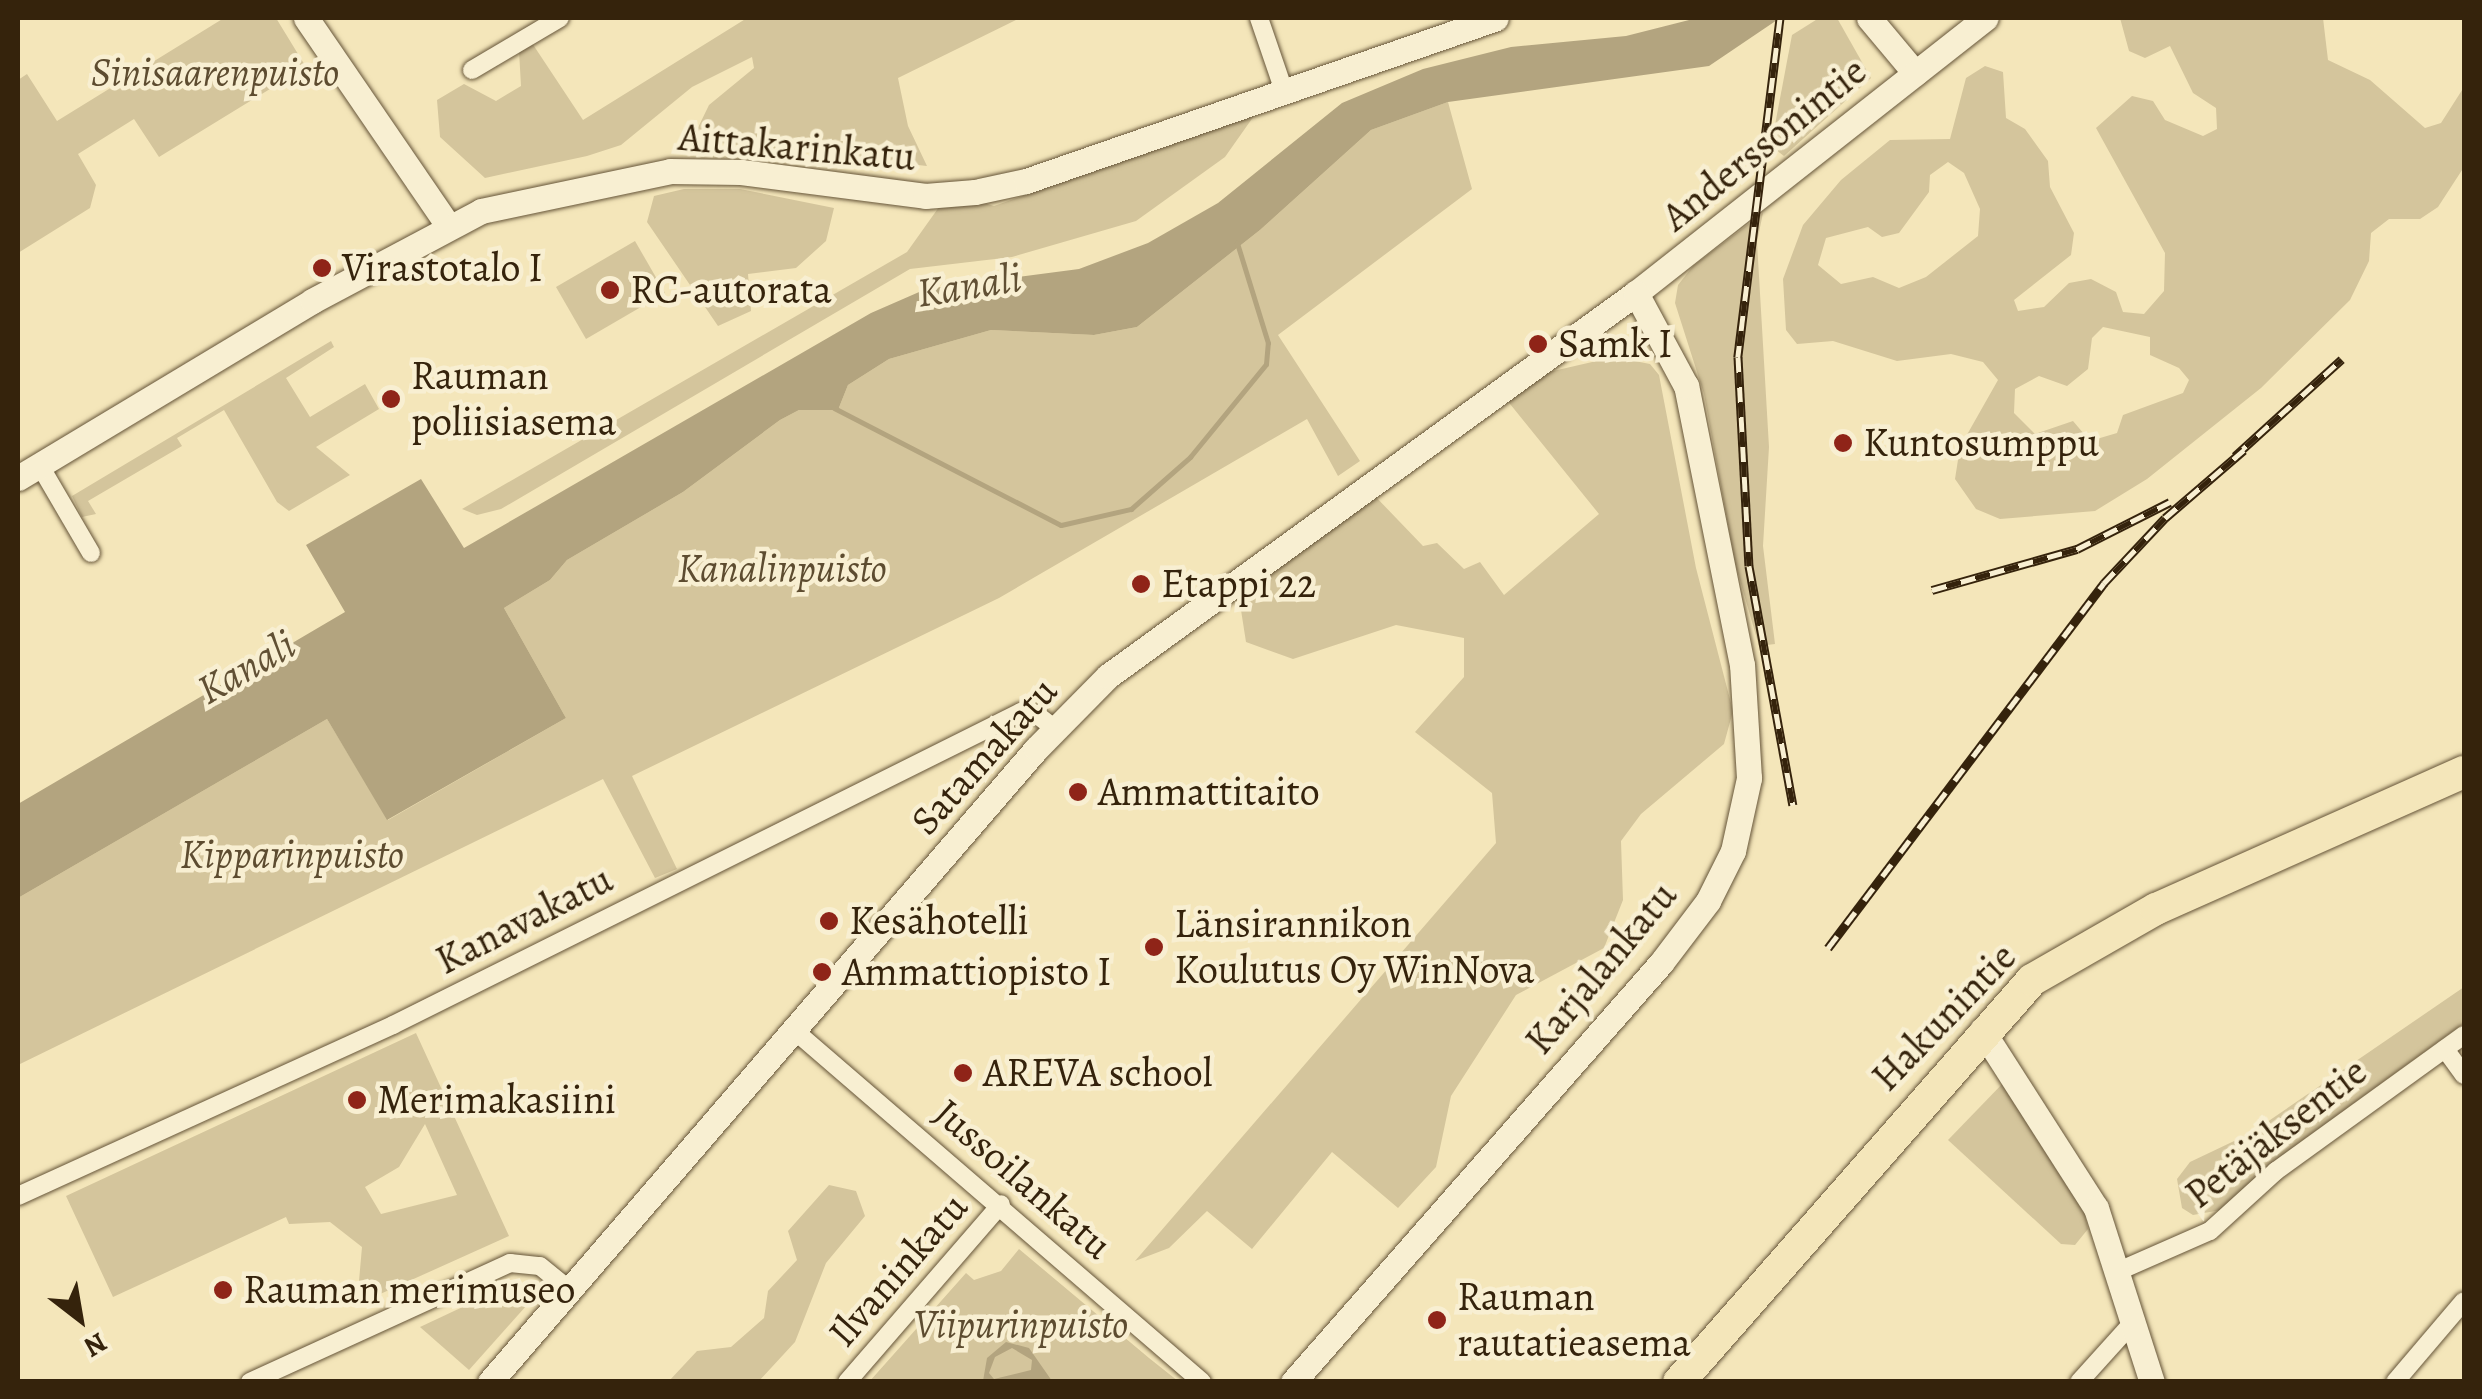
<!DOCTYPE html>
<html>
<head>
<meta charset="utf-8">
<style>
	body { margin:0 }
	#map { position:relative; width:2482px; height:1399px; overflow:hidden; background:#f4e6ba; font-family:Alegreya,serif }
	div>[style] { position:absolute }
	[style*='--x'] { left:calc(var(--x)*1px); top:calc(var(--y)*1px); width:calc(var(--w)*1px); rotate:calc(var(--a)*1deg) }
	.green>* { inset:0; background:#d4c59c }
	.water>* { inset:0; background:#b3a47f }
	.stream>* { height:5px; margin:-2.5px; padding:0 2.5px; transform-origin:2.5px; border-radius:2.5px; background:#b3a47f }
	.roads { filter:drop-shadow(0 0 2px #655438) drop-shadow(0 0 2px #655438) }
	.street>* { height:18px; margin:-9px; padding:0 9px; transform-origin:9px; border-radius:9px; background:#f8efd2 }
	.secondary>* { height:25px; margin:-12.5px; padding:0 12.5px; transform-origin:12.5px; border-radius:12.5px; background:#f8efd2 }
	.highway>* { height:32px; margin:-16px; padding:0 16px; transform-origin:16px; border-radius:16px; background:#f4e6ba }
	.rail>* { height:9px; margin-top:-4.5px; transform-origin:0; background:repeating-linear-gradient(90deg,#f8efd2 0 15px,#35230c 0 30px); box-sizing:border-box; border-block:2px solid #35230c }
	.dots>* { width:28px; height:28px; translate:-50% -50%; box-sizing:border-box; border:5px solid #f8efd2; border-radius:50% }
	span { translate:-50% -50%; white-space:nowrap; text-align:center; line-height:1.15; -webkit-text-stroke:9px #f8efd2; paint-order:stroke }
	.park-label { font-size:40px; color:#5d4c30; font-style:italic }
	.street-label { font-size:40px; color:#35230c }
	.poi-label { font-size:40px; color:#35230c }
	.left { translate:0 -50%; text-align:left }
	.water-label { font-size:42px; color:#615034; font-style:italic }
	.frame { position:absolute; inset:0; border:20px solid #35230c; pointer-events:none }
	.north { position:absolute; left:30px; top:1269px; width:100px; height:100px; -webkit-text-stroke:8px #f8efd2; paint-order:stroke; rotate:149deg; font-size:28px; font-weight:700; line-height:40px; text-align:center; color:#35230c }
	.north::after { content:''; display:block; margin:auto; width:35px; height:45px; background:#35230c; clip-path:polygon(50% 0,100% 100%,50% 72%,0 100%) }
</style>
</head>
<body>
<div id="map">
	<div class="green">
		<div style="clip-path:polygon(224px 18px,276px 18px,306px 67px,159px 157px,134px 119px,78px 154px,96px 185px,90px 208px,18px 253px,18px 80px,27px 74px,57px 121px)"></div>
		<div style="clip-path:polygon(747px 18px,1020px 18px,898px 78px,908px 126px,927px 166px,692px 140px,709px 105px,754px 68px,752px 57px,692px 87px,621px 145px,587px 156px,485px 178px,440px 137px,437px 100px,464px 84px,496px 101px,521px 86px,519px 51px,532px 43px,583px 120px)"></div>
		<div style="clip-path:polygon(1819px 18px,1837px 18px,1871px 78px,1784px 156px,1771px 146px,1792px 35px)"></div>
		<div style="clip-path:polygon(evenodd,2120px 18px,2323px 18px,2328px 60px,2370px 80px,2425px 128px,2441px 123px,2464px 87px,2464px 167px,2438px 207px,2420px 219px,2389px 219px,2371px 233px,2369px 261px,2350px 300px,2261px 388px,2147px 479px,2095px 511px,2000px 519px,1976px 509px,1955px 479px,1960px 447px,1998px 380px,1983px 362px,1951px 354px,1897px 361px,1833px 341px,1797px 344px,1786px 330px,1783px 279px,1803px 225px,1841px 180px,1890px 140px,1950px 139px,1966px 78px,1985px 66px,2003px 72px,2006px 118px,2025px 129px,2048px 161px,2050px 187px,2074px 233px,2071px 255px,2014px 300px,2018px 311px,2044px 307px,2069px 283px,2091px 279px,2116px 292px,2123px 312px,2144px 314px,2164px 291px,2165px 253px,2096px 128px,2132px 96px,2153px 101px,2165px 120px,2203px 136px,2217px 129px,2216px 108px,2193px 93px,2170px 46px,2145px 58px,2129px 51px,2120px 18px,1948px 162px,1964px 173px,1980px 209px,1978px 236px,1926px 277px,1899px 288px,1873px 277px,1841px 284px,1818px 265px,1826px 238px,1868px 227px,1882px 237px,1899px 233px,1929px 192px,1930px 175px,1948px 162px,2120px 18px,2103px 327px,2150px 337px,2150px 355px,2179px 368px,2189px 380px,2183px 393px,2123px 415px,2117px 433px,2090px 441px,2073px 421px,2035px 434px,2014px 413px,2015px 389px,2039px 376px,2067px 386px,2088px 369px,2092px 338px,2103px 327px)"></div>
		<div style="clip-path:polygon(1448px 102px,1472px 189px,1278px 335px,1360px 461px,1338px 476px,1307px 419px,999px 598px,632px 776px,677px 869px,655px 878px,603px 779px,18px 1065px,18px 898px,327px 719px,388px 820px,566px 718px,504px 608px,550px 580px,567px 560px,683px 492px,780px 420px,799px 410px,838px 410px,848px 385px,889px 359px,991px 330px,1094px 335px,1137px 327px,1260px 230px,1371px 130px)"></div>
		<div style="clip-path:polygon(1256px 113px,1225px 157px,1136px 221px,1012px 257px,910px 269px,501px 509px,477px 515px,462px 509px,907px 252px,939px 207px,975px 200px,994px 206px)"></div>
		<div style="clip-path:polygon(684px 189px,740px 189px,834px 208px,826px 241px,796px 268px,748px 274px,751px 311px,718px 326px,647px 222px,654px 196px)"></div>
		<div style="clip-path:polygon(1763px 213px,1757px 242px,1769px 447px,1763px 546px,1775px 644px,1759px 646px,1735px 563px,1704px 394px,1675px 303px,1678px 285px,1693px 266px)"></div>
		<div style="clip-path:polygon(635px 241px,665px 293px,586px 339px,556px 287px)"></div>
		<div style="clip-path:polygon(331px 341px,334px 347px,286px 378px,310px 417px,365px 384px,379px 409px,316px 447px,350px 475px,289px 511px,277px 502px,224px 410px,177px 438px,182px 446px,88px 501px,96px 514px,82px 517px,72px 496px)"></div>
		<div style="clip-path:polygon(1614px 357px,1650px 364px,1659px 375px,1696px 568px,1733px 711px,1724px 744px,1641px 814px,1621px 841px,1623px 900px,1604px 948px,1516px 995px,1451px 1096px,1436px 1167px,1398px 1208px,1332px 1152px,1252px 1249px,1207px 1211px,1169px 1248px,1135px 1261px,1496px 843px,1492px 793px,1415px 732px,1464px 677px,1464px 638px,1396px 625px,1293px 659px,1246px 642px,1238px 591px,1373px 494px,1423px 546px,1437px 543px,1464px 569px,1480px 562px,1504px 595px,1599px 514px,1506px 399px,1540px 374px)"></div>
		<div style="clip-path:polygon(2464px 987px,2464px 1023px,2273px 1162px,2221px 1210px,2193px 1215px,2182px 1208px,2177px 1179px,2190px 1162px,2251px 1133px)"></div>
		<div style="clip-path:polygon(evenodd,416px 1033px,509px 1236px,378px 1295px,359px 1281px,362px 1247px,330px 1222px,289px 1224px,286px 1217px,113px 1297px,66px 1196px,416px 1033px,425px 1124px,457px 1195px,381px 1214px,365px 1187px,399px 1167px,425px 1124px)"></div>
		<div style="clip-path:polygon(2006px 1080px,2083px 1205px,2088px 1229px,2075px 1245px,2061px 1244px,1948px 1140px)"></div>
		<div style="clip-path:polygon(829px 1185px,856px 1191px,865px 1216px,826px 1263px,795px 1342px,759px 1381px,669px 1381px,697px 1351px,731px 1347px,764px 1318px,768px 1291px,797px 1260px,788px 1231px)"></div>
		<div style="clip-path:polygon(1019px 1249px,1149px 1358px,1178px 1381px,869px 1382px,966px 1273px,974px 1280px,1001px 1271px)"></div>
		<div style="clip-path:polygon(516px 1282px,535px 1296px,469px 1370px,420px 1327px)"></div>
	</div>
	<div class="water">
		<div style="clip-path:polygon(1697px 18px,1780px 18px,1709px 66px,1448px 102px,1371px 130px,1260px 230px,1137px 327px,1094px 335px,991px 330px,889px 359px,848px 385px,838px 410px,799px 410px,780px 420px,683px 492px,567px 560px,550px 580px,504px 608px,566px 718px,387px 820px,327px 719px,18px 898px,18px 804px,345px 612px,306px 545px,421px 479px,464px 548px,871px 313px,926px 289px,1079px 269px,1148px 243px,1218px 203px,1342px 103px,1423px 69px,1511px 47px,1626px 36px)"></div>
		<div style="clip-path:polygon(evenodd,1006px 1342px,1029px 1348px,1052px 1381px,983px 1381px,987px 1358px,1006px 1342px,1012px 1348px,1032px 1360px,1031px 1370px,994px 1379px,989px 1373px,995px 1357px,1012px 1348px)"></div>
	</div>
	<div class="stream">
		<div style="--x:834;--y:408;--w:255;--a:27.3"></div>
		<div style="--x:1061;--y:525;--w:72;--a:-12.9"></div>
		<div style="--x:1131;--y:509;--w:79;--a:-41.4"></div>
		<div style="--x:1190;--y:457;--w:120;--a:-50.7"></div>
		<div style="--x:1266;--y:364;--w:21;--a:-85"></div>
		<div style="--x:1268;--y:343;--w:105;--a:-107.2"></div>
	</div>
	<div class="roads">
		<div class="street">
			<div style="--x:1259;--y:18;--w:74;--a:71.1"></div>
			<div style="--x:472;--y:70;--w:102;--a:-30.6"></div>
			<div style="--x:39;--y:464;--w:103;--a:59.7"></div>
			<div style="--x:795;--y:1031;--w:537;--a:40.77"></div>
			<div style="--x:2445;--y:1049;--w:32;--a:54"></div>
			<div style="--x:18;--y:1196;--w:412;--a:-24.5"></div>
			<div style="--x:393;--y:1025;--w:702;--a:-26.49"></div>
			<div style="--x:1021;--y:712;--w:15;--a:8"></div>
			<div style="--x:1036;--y:714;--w:24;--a:38"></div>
			<div style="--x:2121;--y:1270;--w:97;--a:-23.7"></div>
			<div style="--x:2210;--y:1231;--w:89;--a:-42.3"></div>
			<div style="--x:2276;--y:1171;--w:232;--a:-35.9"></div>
			<div style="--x:250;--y:1382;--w:286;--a:-24.6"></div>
			<div style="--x:510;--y:1263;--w:30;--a:6"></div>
			<div style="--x:540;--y:1266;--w:40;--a:39"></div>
			<div style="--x:847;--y:1382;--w:235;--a:-49.1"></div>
			<div style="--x:2079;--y:1382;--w:84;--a:-47.9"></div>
			<div style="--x:2395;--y:1382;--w:106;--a:-49.6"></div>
		</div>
		<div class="secondary">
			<div style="--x:306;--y:18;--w:253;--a:55.6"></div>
			<div style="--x:1869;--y:18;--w:72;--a:50.1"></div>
			<div style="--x:18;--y:478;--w:343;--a:-31"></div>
			<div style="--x:312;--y:301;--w:191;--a:-28"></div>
			<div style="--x:481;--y:211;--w:193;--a:-11.9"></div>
			<div style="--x:670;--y:171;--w:71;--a:0.8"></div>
			<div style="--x:741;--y:172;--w:186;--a:7.4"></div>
			<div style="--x:925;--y:196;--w:50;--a:-4.6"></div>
			<div style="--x:975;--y:192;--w:52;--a:-12.2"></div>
			<div style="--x:1026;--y:181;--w:497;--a:-19.1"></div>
			<div style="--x:1982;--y:1030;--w:211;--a:57.4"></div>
			<div style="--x:2096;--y:1208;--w:183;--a:72.2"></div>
			<div style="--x:490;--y:1382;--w:836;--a:-49.22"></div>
			<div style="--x:1036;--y:749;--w:103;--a:-45.4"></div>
			<div style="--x:1108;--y:676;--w:652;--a:-35.96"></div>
			<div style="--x:1636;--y:293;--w:445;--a:-38.2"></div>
			<div style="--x:1293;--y:1382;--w:558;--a:-48.71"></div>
			<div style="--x:1661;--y:963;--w:78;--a:-52.8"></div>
			<div style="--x:1708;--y:901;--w:56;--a:-63.4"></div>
			<div style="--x:1733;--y:851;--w:75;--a:-77.6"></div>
			<div style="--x:1749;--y:778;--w:113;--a:-93.5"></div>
			<div style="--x:1742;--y:665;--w:285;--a:-101.3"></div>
			<div style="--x:1686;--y:386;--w:106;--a:-118.3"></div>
		</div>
		<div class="highway">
			<div style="--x:1679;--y:1382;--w:535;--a:-48.71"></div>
			<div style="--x:2032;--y:980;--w:143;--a:-29.8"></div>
			<div style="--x:2156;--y:909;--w:337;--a:-24"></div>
		</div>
	</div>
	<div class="rail">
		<div style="--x:1780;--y:18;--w:342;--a:97.1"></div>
		<div style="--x:1738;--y:357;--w:209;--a:87"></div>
		<div style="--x:1749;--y:566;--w:243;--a:79.6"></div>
		<div style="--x:2235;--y:456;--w:144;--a:-42.2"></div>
		<div style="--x:1932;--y:590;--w:151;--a:-15.8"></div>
		<div style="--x:2077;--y:549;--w:104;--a:-26.8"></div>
		<div style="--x:1828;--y:948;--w:458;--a:-52.9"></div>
		<div style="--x:2104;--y:583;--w:89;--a:-46.8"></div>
		<div style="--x:2165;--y:518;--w:104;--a:-40.7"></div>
	</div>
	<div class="dots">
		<div style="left:322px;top:268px;background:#8f2418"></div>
		<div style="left:610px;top:290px;background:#8f2418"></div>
		<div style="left:1538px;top:344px;background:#8f2418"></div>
		<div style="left:391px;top:399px;background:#8f2418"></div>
		<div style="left:1843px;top:443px;background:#8f2418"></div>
		<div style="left:1141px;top:584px;background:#8f2418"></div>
		<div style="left:1078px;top:792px;background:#8f2418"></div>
		<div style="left:829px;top:921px;background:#8f2418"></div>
		<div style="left:1154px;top:947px;background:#8f2418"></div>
		<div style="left:822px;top:972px;background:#8f2418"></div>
		<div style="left:963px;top:1073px;background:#8f2418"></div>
		<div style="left:357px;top:1100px;background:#8f2418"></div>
		<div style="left:223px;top:1290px;background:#8f2418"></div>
		<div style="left:1437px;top:1320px;background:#8f2418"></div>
	</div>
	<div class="park-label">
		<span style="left:215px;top:73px">Sinisaarenpuisto</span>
		<span style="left:782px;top:569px">Kanalinpuisto</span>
		<span style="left:292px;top:855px">Kipparinpuisto</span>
		<span style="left:1021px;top:1325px">Viipurinpuisto</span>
	</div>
	<div class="street-label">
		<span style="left:1764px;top:144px;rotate:-39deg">Anderssonintie</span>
		<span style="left:797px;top:147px;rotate:5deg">Aittakarinkatu</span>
		<span style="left:984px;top:756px;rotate:-48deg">Satamakatu</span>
		<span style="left:524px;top:920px;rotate:-27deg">Kanavakatu</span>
		<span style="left:1601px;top:968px;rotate:-50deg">Karjalankatu</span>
		<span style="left:1944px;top:1017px;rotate:-46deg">Hakunintie</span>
		<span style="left:2276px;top:1133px;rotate:-38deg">Petäjäksentie</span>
		<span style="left:1023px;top:1179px;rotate:41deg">Jussoilankatu</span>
		<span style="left:898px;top:1270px;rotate:-49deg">Ilvaninkatu</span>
	</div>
	<div class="poi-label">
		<span class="left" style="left:342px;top:268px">Virastotalo I</span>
		<span class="left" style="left:630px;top:290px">RC-autorata</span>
		<span class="left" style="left:1558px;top:344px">Samk I</span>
		<span class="left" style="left:411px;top:399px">Rauman<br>poliisiasema</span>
		<span class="left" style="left:1863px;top:443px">Kuntosumppu</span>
		<span class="left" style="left:1161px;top:584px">Etappi 22</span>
		<span class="left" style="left:1098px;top:792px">Ammattitaito</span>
		<span class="left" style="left:849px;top:921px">Kesähotelli</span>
		<span class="left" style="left:1174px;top:947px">Länsirannikon<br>Koulutus Oy WinNova</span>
		<span class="left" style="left:842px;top:972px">Ammattiopisto I</span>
		<span class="left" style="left:983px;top:1073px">AREVA school</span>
		<span class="left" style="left:377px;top:1100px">Merimakasiini</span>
		<span class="left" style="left:243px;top:1290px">Rauman merimuseo</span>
		<span class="left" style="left:1457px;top:1320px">Rauman<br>rautatieasema</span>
	</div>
	<div class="water-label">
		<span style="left:969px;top:285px;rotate:-9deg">Kanali</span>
		<span style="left:246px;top:667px;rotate:-30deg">Kanali</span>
	</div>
	<div class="frame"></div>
	<div class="north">N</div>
</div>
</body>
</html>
